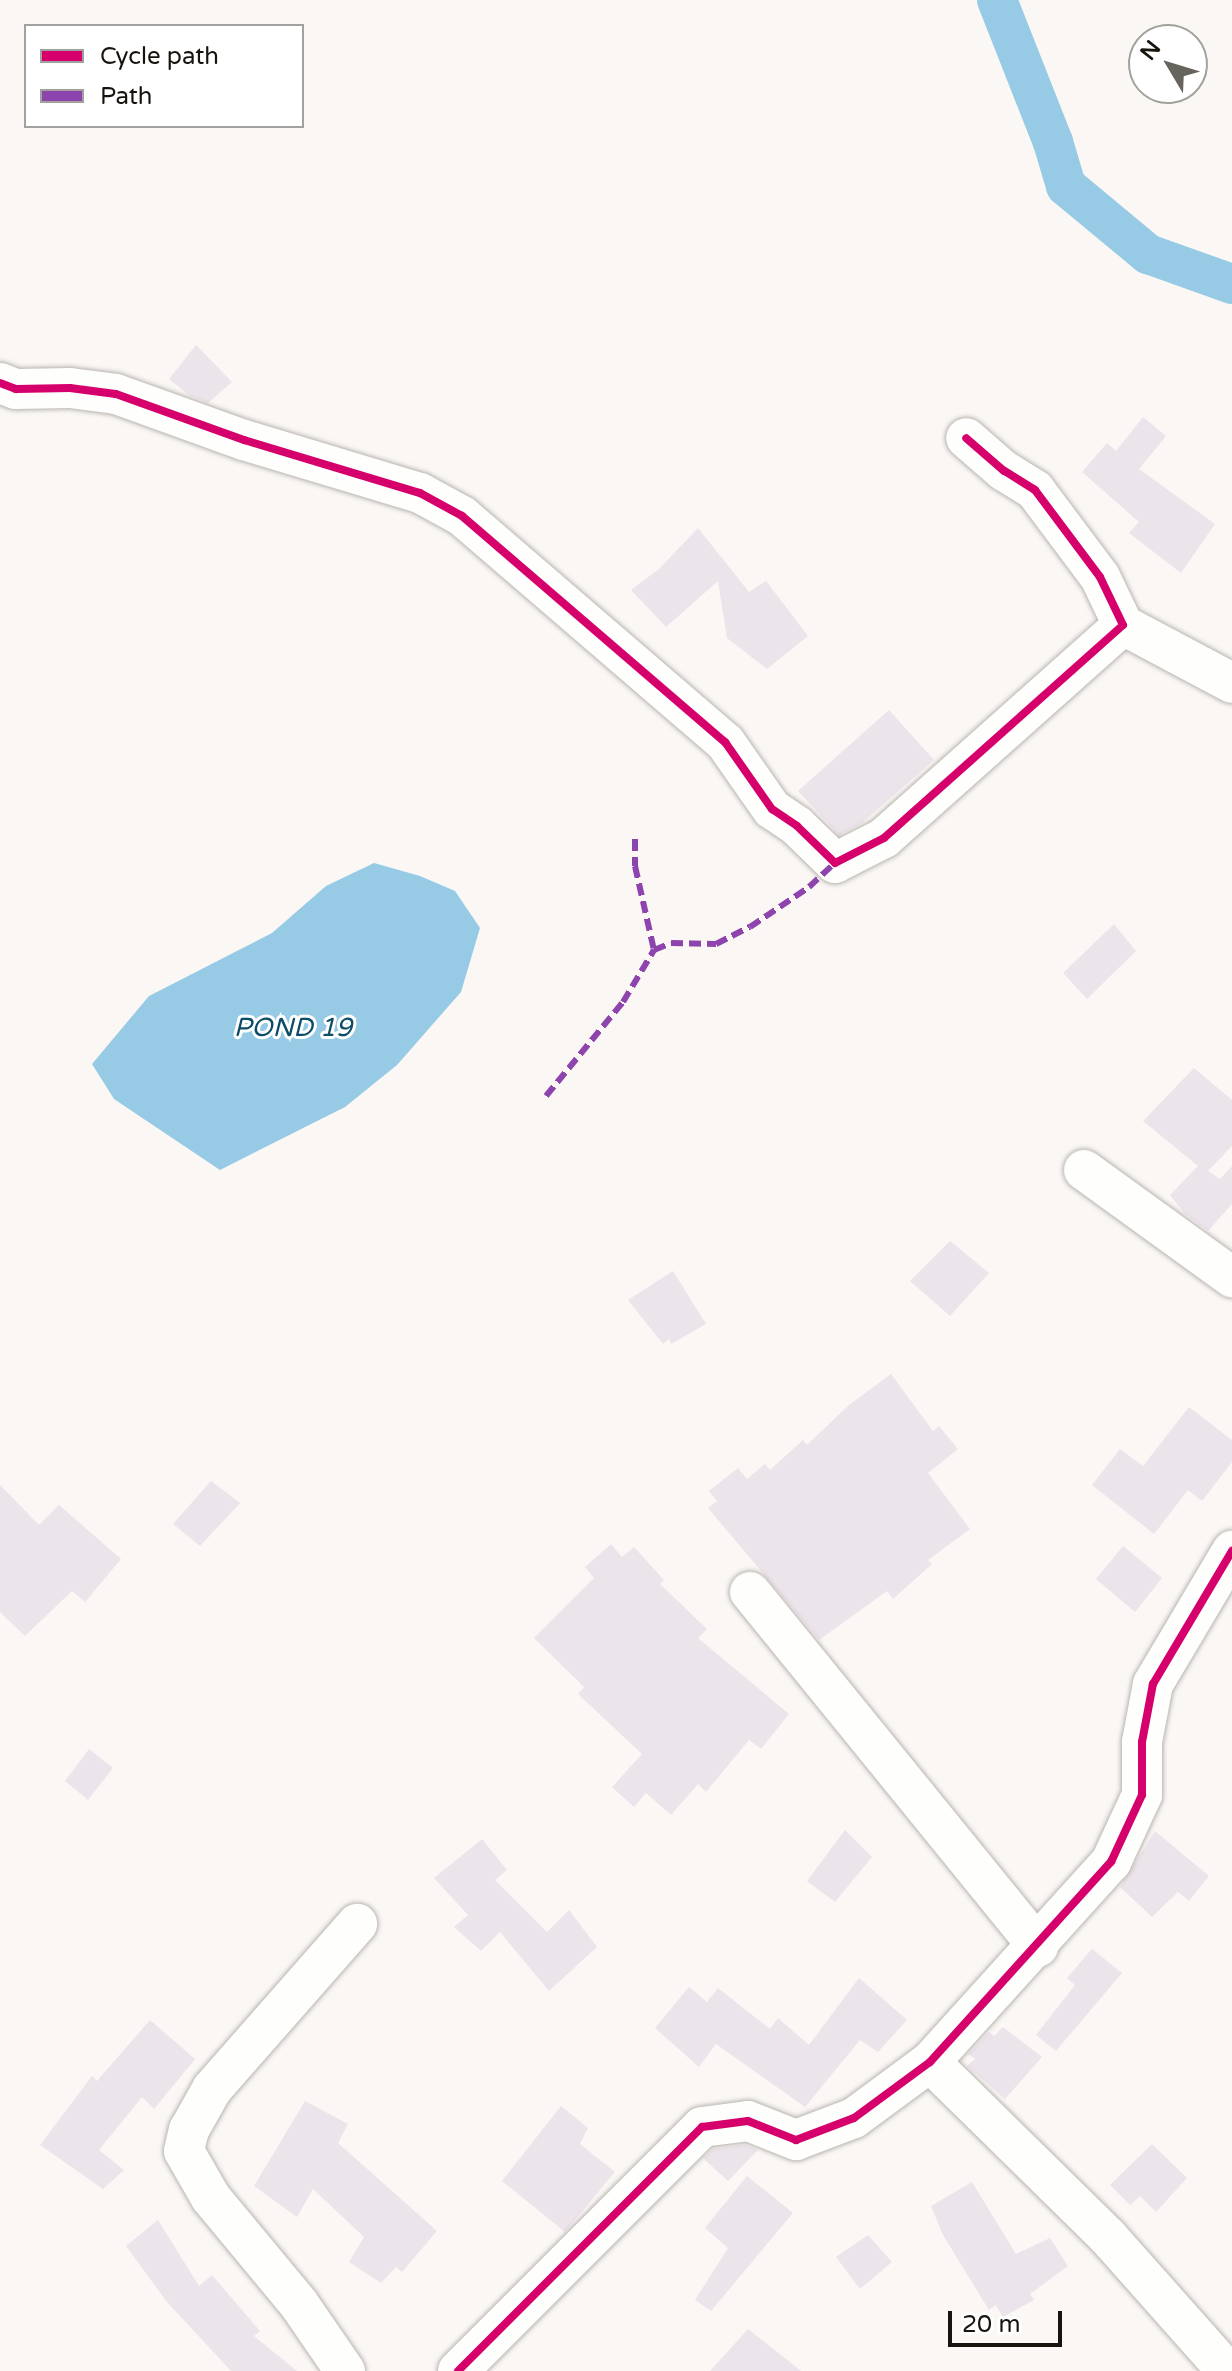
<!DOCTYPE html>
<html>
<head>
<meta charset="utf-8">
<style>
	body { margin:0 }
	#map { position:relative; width:1232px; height:2371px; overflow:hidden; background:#faf7f4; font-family:"Varela Round",sans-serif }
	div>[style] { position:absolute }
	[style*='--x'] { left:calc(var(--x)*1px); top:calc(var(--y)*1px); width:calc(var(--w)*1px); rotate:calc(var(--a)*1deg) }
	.water>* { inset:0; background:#96cae5 }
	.canal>* { height:40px; margin:-20px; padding:0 20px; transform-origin:20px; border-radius:20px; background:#96cae5 }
	.building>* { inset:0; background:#ece4eb }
	.roads { filter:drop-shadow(0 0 2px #b9b5b0) drop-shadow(0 0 2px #b9b5b0) }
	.minor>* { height:40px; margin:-20px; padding:0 20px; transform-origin:20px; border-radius:20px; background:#fefefd }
	.quiet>* { height:6px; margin-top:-3px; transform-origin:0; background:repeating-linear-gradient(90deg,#8e44ad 0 12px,transparent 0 18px) }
	.cycleway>* { height:8px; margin:-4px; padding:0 4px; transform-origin:4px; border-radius:4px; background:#d6006c }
	span { translate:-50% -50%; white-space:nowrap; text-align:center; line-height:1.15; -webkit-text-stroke:6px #fff; paint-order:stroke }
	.water-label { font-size:26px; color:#0c4c66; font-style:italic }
	.legend { position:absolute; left:24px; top:24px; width:280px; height:104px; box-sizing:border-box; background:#fff; border:2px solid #a3a19e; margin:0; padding:10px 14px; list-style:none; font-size:24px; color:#18130c }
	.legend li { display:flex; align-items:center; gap:16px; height:40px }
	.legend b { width:40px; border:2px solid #a3a19e }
	.north { position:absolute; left:1128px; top:24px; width:80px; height:80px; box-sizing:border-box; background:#fff; border:2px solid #a3a19e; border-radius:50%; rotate:308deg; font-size:22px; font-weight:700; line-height:32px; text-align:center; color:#18130c }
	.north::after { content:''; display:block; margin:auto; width:28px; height:36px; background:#67635d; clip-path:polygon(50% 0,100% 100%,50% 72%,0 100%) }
	.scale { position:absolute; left:948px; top:2311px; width:114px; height:36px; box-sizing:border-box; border:4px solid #18130c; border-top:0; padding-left:10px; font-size:24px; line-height:28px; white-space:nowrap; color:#18130c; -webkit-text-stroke:6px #fff; paint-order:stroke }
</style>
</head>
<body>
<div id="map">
	<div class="water">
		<div style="clip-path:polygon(374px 863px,420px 876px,455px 891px,480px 928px,461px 992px,397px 1065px,345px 1107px,220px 1170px,114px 1099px,92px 1064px,149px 996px,272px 933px,326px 886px)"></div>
	</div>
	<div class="canal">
		<div style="--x:997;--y:0;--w:153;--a:68.5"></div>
		<div style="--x:1053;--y:142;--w:46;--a:73.5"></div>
		<div style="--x:1066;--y:186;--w:107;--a:39.7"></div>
		<div style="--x:1148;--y:254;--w:89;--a:19.7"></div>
	</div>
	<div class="building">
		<div style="clip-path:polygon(196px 345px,232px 382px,208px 403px,190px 396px,169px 379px)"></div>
		<div style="clip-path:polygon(1143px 417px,1166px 436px,1139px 469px,1215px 524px,1181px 573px,1129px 533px,1139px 522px,1082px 472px,1107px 443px,1116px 451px)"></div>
		<div style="clip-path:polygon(698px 528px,749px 592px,766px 581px,808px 636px,767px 669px,727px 638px,718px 581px,666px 627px,631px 590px,659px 569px)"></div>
		<div style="clip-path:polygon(889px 710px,934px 760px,862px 823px,839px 835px,798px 791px)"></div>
		<div style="clip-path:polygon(1114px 924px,1136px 951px,1087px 999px,1063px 973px)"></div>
		<div style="clip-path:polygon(1194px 1068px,1232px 1100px,1232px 1146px,1208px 1171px,1220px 1179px,1232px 1166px,1232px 1204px,1208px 1231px,1185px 1214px,1170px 1195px,1198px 1166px,1143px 1121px)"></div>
		<div style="clip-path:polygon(950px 1241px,989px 1273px,950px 1316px,910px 1281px)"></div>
		<div style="clip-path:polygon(673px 1271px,706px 1324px,671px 1344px,669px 1339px,663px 1344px,628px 1300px)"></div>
		<div style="clip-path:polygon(891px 1374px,933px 1431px,939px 1426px,958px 1449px,928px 1473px,970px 1529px,928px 1560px,932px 1564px,893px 1599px,887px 1591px,819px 1640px,708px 1508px,717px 1501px,709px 1491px,738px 1468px,747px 1479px,765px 1464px,770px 1470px,803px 1440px,807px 1445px,849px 1405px)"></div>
		<div style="clip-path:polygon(1189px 1407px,1232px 1440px,1232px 1462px,1202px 1501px,1188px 1490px,1154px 1534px,1092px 1485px,1120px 1449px,1143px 1466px)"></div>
		<div style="clip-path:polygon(211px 1481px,240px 1503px,200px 1546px,173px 1524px)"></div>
		<div style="clip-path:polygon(0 1485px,39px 1525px,59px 1505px,121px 1559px,85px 1602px,72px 1591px,25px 1636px,0 1612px)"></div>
		<div style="clip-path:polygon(611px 1544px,622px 1557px,634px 1547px,664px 1580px,660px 1584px,707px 1629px,698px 1638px,789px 1714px,761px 1749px,749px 1740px,706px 1792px,698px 1784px,671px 1815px,646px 1793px,634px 1807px,612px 1787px,642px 1754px,578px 1694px,584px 1687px,534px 1638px,594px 1578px,585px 1567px)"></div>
		<div style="clip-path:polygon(1123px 1546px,1162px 1578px,1135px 1612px,1096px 1579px)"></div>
		<div style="clip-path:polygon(89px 1749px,113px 1768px,88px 1800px,65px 1781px)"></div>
		<div style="clip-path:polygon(845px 1830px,872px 1857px,835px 1902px,807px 1881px)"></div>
		<div style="clip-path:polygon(1155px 1831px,1209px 1876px,1189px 1901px,1178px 1892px,1152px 1917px,1120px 1887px)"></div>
		<div style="clip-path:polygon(482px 1839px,507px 1870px,495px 1880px,547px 1932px,569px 1910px,597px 1947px,549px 1991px,500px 1932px,481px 1951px,454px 1927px,468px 1915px,434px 1878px)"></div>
		<div style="clip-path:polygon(1092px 1949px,1122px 1973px,1056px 2051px,1036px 2035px,1075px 1985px,1067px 1978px)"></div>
		<div style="clip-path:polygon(859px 1978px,907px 2020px,878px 2052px,860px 2040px,805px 2107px,716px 2044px,699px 2067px,655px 2028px,689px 1987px,707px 2002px,718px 1988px,770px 2029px,778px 2018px,809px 2045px)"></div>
		<div style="clip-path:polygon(150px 2020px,195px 2059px,154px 2109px,142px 2097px,99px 2150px,124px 2170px,103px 2189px,40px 2145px,92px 2076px,97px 2081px)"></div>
		<div style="clip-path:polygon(1003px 2027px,1042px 2057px,1005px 2099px,967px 2066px,975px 2059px,968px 2054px,989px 2032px,994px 2036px)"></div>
		<div style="clip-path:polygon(305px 2101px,348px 2124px,338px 2143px,437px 2231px,402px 2272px,396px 2267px,381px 2283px,349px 2262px,364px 2237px,313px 2189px,297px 2217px,254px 2186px)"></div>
		<div style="clip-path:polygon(561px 2106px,588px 2128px,580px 2144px,615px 2172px,565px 2232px,502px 2181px)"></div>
		<div style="clip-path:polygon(1152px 2144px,1187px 2178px,1156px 2212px,1140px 2196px,1130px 2205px,1110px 2185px)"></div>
		<div style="clip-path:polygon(745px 2145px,758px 2150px,728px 2181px,703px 2158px,713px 2149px)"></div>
		<div style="clip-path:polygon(747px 2176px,793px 2213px,711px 2311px,695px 2300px,728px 2248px,705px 2228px)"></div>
		<div style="clip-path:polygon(972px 2182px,1016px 2254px,1050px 2238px,1068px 2266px,1030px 2294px,1034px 2300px,1003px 2317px,996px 2305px,989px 2310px,943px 2235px,931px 2206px)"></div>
		<div style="clip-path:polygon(158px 2220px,199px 2286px,212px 2275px,260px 2331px,254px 2336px,297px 2371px,231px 2371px,167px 2302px,126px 2246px)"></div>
		<div style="clip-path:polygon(868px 2235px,892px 2262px,860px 2289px,836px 2257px)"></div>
		<div style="clip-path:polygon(748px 2329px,801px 2371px,710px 2371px)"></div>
	</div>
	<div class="roads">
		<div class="minor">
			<div style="--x:0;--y:383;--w:17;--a:21"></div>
			<div style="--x:16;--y:389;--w:54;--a:-1.1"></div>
			<div style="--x:70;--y:388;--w:46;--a:7.4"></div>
			<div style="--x:116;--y:394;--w:136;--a:19.8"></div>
			<div style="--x:244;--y:440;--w:184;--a:16.8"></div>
			<div style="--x:420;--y:493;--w:48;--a:28.7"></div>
			<div style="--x:462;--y:516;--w:347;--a:40.7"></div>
			<div style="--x:725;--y:742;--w:82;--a:55"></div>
			<div style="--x:772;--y:809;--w:30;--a:34"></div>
			<div style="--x:797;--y:826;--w:53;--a:44.2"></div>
			<div style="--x:835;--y:863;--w:55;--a:-27"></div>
			<div style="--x:884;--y:838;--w:320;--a:-41.7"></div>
			<div style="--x:1123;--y:625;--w:53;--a:-115.6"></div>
			<div style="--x:1100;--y:577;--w:109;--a:-126.8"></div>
			<div style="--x:1035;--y:490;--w:36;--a:-148"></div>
			<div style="--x:1004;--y:471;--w:50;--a:-139"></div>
			<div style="--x:1123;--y:625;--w:123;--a:28"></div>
			<div style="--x:1084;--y:1170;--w:183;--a:35.9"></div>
			<div style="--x:750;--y:1592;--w:457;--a:50.9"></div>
			<div style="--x:930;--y:2062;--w:250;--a:44.5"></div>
			<div style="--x:1108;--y:2237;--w:179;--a:48.4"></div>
			<div style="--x:345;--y:2371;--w:81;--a:-124.5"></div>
			<div style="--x:299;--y:2304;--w:138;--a:-129.7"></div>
			<div style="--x:211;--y:2198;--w:54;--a:-119.9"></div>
			<div style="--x:184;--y:2151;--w:22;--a:-77"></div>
			<div style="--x:189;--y:2130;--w:47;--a:-60.7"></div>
			<div style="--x:212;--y:2089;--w:220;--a:-48.7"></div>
			<div style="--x:458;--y:2371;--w:345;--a:-45"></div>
			<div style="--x:702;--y:2127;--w:46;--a:-7.4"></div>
			<div style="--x:748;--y:2121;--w:52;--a:21.6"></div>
			<div style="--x:796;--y:2140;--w:62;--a:-20.8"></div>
			<div style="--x:854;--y:2118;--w:94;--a:-36.4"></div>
			<div style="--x:930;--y:2062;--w:270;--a:-47.9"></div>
			<div style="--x:1111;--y:1862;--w:74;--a:-65.2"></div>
			<div style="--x:1142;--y:1795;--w:53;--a:-90"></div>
			<div style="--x:1142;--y:1742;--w:59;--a:-79.3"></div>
			<div style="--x:1153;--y:1684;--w:155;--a:-59.3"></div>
		</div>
	</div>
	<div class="quiet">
		<div style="--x:635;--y:839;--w:27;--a:90"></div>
		<div style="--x:635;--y:866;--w:86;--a:77.3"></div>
		<div style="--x:546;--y:1096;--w:122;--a:-50.7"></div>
		<div style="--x:623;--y:1002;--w:61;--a:-59.2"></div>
		<div style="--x:654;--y:950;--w:18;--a:-22"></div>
		<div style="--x:671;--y:943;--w:45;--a:1.3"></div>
		<div style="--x:716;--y:944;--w:38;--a:-27"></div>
		<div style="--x:750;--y:927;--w:71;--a:-34.1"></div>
		<div style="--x:809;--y:887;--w:35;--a:-43"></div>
	</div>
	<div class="cycleway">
		<div style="--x:0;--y:383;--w:17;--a:21"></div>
		<div style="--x:16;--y:389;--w:54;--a:-1.1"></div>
		<div style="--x:70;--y:388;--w:46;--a:7.4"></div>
		<div style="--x:116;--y:394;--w:136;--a:19.8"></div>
		<div style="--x:244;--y:440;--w:184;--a:16.8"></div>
		<div style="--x:420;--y:493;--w:48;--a:28.7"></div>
		<div style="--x:462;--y:516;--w:347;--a:40.7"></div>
		<div style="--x:725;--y:742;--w:82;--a:55"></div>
		<div style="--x:772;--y:809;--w:30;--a:34"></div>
		<div style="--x:797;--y:826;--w:53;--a:44.2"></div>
		<div style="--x:835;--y:863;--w:55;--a:-27"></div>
		<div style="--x:884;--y:838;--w:320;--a:-41.7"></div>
		<div style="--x:1123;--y:625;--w:53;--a:-115.6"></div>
		<div style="--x:1100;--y:577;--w:109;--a:-126.8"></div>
		<div style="--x:1035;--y:490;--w:36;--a:-148"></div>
		<div style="--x:1004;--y:471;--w:50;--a:-139"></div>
		<div style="--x:458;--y:2371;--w:345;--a:-45"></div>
		<div style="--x:702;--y:2127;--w:46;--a:-7.4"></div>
		<div style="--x:748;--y:2121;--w:52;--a:21.6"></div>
		<div style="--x:796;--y:2140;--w:62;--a:-20.8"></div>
		<div style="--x:854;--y:2118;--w:94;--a:-36.4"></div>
		<div style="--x:930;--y:2062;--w:270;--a:-47.9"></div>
		<div style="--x:1111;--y:1862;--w:74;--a:-65.2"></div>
		<div style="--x:1142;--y:1795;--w:53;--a:-90"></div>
		<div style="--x:1142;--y:1742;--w:59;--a:-79.3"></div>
		<div style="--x:1153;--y:1684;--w:155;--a:-59.3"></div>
	</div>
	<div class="water-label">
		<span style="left:293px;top:1028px">POND 19</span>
	</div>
	<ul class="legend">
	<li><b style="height:10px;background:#d6006c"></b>Cycle path</li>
	<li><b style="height:10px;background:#8e44ad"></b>Path</li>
	</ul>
	<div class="north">N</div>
	<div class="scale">20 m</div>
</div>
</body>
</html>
